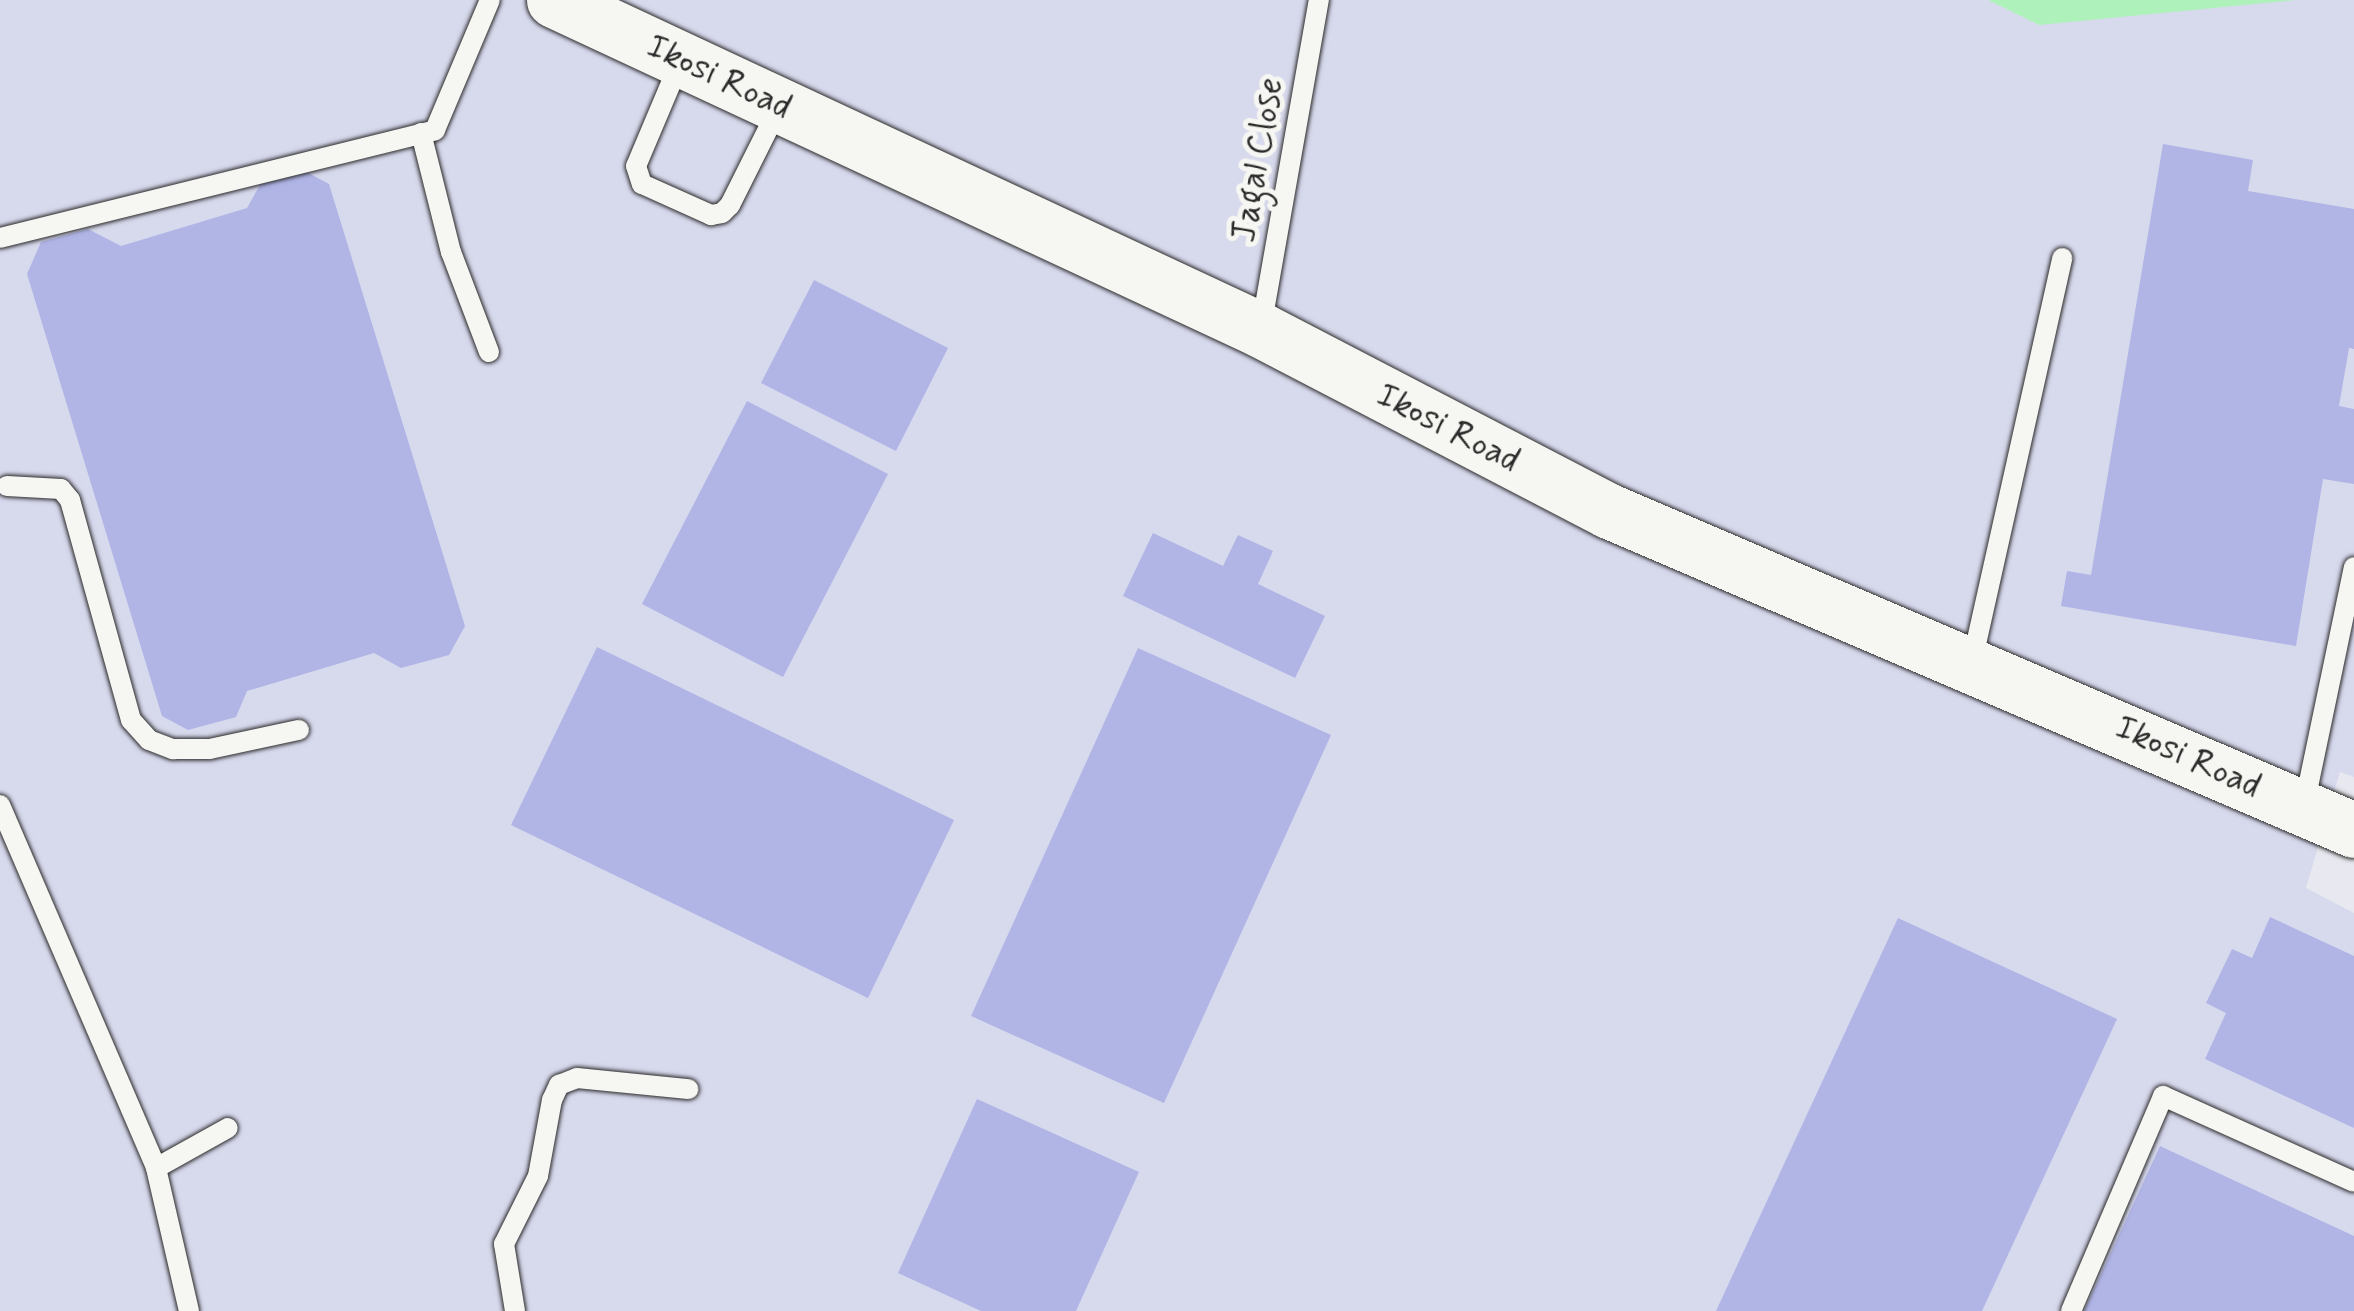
<!DOCTYPE html>
<html>
<head>
<meta charset="utf-8">
<style>
	body { margin:0 }
	#map { position:relative; width:2354px; height:1311px; overflow:hidden; background:#e8e9f0; font-family:Mynerve,sans-serif }
	div>[style] { position:absolute }
	[style*='--x'] { left:calc(var(--x)*1px); top:calc(var(--y)*1px); width:calc(var(--w)*1px); rotate:calc(var(--a)*1deg) }
	.built>* { inset:0; background:#d7d9ed }
	.green>* { inset:0; background:#aff1ba }
	.building>* { inset:0; background:#b0b5e6 }
	.roads { filter:drop-shadow(0 0 2px #2b2b2b) drop-shadow(0 0 2px #2b2b2b) }
	.lane>* { height:20px; margin:-10px; padding:0 10px; transform-origin:10px; border-radius:10px; background:#f6f6f2 }
	.secondary>* { height:55px; margin:-27.5px; padding:0 27.5px; transform-origin:27.5px; border-radius:27.5px; background:#f6f6f2 }
	span { translate:-50% -50%; white-space:nowrap; text-align:center; line-height:1.15; -webkit-text-stroke:10px #f6f6f2; paint-order:stroke }
	.street-label { font-size:35px; color:#2b2b2b }
</style>
</head>
<body>
<div id="map">
	<div class="built">
		<div style="clip-path:polygon(0 0,2354px 0,2354px 777px,2340px 772px,2306px 888px,2354px 913px,2354px 1311px,0 1311px)"></div>
	</div>
	<div class="green">
		<div style="clip-path:polygon(1988px 0,2297px 0,2039px 25px)"></div>
	</div>
	<div class="building">
		<div style="clip-path:polygon(2163px 144px,2253px 160px,2248px 191px,2354px 209px,2354px 349px,2349px 348px,2339px 406px,2354px 409px,2354px 484px,2323px 479px,2296px 646px,2061px 606px,2067px 571px,2091px 575px)"></div>
		<div style="clip-path:polygon(301px 169px,329px 184px,465px 626px,449px 655px,401px 668px,374px 653px,247px 691px,236px 717px,188px 730px,162px 716px,27px 274px,41px 242px,88px 229px,121px 246px,247px 208px,261px 183px)"></div>
		<div style="clip-path:polygon(814px 280px,948px 348px,896px 451px,761px 383px)"></div>
		<div style="clip-path:polygon(747px 401px,888px 474px,783px 677px,642px 604px)"></div>
		<div style="clip-path:polygon(1153px 533px,1223px 566px,1238px 535px,1273px 551px,1258px 584px,1325px 616px,1295px 678px,1123px 596px)"></div>
		<div style="clip-path:polygon(597px 647px,954px 820px,868px 998px,511px 825px)"></div>
		<div style="clip-path:polygon(1138px 648px,1331px 735px,1164px 1103px,971px 1016px)"></div>
		<div style="clip-path:polygon(2270px 917px,2354px 956px,2354px 1128px,2205px 1059px,2226px 1013px,2206px 1003px,2232px 949px,2252px 958px)"></div>
		<div style="clip-path:polygon(1898px 918px,2117px 1019px,1982px 1311px,1716px 1311px)"></div>
		<div style="clip-path:polygon(977px 1099px,1139px 1172px,1076px 1311px,981px 1311px,898px 1273px)"></div>
		<div style="clip-path:polygon(2160px 1146px,2354px 1236px,2354px 1311px,2084px 1311px)"></div>
	</div>
	<div class="roads">
		<div class="lane">
			<div style="--x:680;--y:62;--w:113;--a:112.9"></div>
			<div style="--x:636;--y:166;--w:19;--a:72"></div>
			<div style="--x:642;--y:184;--w:76;--a:24.2"></div>
			<div style="--x:711;--y:215;--w:11;--a:-10"></div>
			<div style="--x:722;--y:213;--w:11;--a:-45"></div>
			<div style="--x:730;--y:205;--w:110;--a:-63.4"></div>
			<div style="--x:421;--y:133;--w:123;--a:75.9"></div>
			<div style="--x:451;--y:252;--w:107;--a:69.2"></div>
			<div style="--x:0;--y:238;--w:448;--a:-13.9"></div>
			<div style="--x:435;--y:130;--w:141;--a:-67.1"></div>
			<div style="--x:1261;--y:328;--w:333;--a:-80"></div>
			<div style="--x:7;--y:486;--w:54;--a:3.2"></div>
			<div style="--x:61;--y:489;--w:14;--a:51"></div>
			<div style="--x:70;--y:500;--w:228;--a:74.5"></div>
			<div style="--x:131;--y:720;--w:27;--a:48"></div>
			<div style="--x:149;--y:740;--w:26;--a:21"></div>
			<div style="--x:173;--y:749;--w:37;--a:0"></div>
			<div style="--x:210;--y:749;--w:91;--a:-12.1"></div>
			<div style="--x:1972;--y:662;--w:414;--a:-77.4"></div>
			<div style="--x:0;--y:805;--w:395;--a:66.7"></div>
			<div style="--x:2304;--y:806;--w:244;--a:-78.2"></div>
			<div style="--x:189;--y:1311;--w:147;--a:-103"></div>
			<div style="--x:156;--y:1168;--w:82;--a:-29.1"></div>
			<div style="--x:515;--y:1311;--w:68;--a:-99.3"></div>
			<div style="--x:504;--y:1244;--w:76;--a:-63.4"></div>
			<div style="--x:538;--y:1176;--w:77;--a:-79.6"></div>
			<div style="--x:552;--y:1100;--w:17;--a:-65"></div>
			<div style="--x:559;--y:1085;--w:19;--a:-21"></div>
			<div style="--x:577;--y:1078;--w:112;--a:5.7"></div>
			<div style="--x:2071;--y:1311;--w:234;--a:-66.8"></div>
			<div style="--x:2163;--y:1096;--w:209;--a:24.2"></div>
		</div>
		<div class="secondary">
			<div style="--x:554;--y:0;--w:780;--a:25.02"></div>
			<div style="--x:1261;--y:330;--w:392;--a:27.5"></div>
			<div style="--x:1609;--y:511;--w:810;--a:23.18"></div>
		</div>
	</div>
	<div class="street-label">
		<span style="left:719px;top:77px;rotate:25deg">Ikosi Road</span>
		<span style="left:1258px;top:160px;rotate:-80deg">Jagal Close</span>
		<span style="left:1448px;top:428px;rotate:27deg">Ikosi Road</span>
		<span style="left:2188px;top:757px;rotate:24deg">Ikosi Road</span>
	</div>
</div>
</body>
</html>
